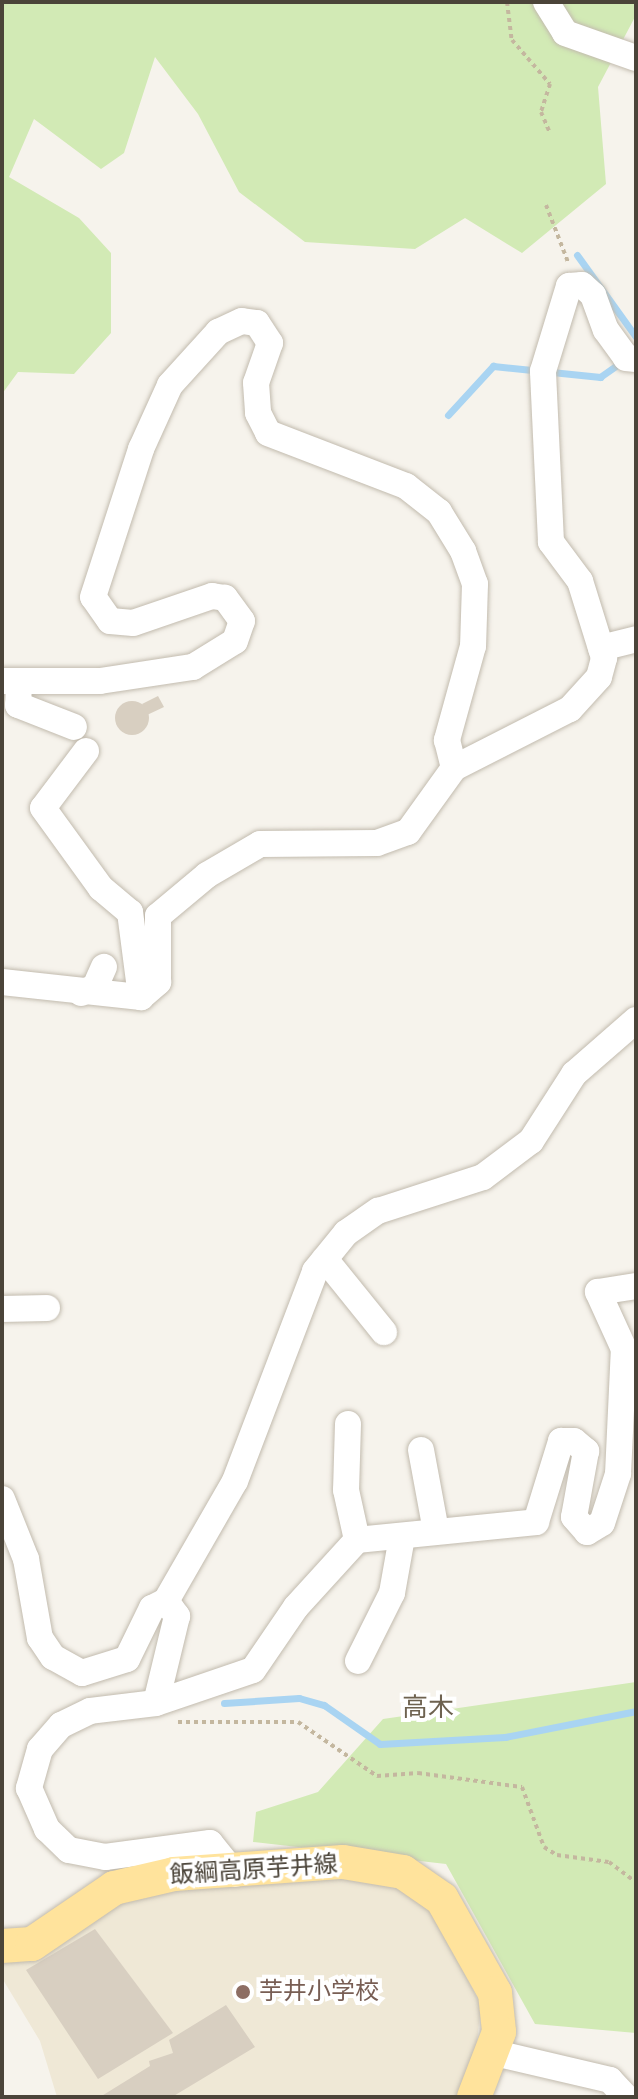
<!DOCTYPE html>
<html>
<head>
<meta charset="utf-8">
<style>
	body { margin:0 }
	#map { position:relative; width:638px; height:2099px; overflow:hidden; background:#f6f3ec; font-family:Signika,"Noto Sans JP",sans-serif }
	div>[style] { position:absolute }
	[style*='--x'] { left:calc(var(--x)*1px); top:calc(var(--y)*1px); width:calc(var(--w)*1px); rotate:calc(var(--a)*1deg) }
	.education>* { inset:0; background:#efe8d6 }
	.green>* { inset:0; background:#d2eab5 }
	.stream>* { height:7px; margin:-3.5px; padding:0 3.5px; transform-origin:3.5px; border-radius:3.5px; background:#a9d4f2 }
	.building>* { inset:0; background:#d8cfc1 }
	.round { border-radius:50% }
	.path>* { height:4px; margin-top:-2px; transform-origin:0; background:repeating-linear-gradient(90deg,#c4b79f 0 4px,transparent 0 8px) }
	.roads { filter:drop-shadow(0 0 2px #c2bbae) drop-shadow(0 0 2px #c2bbae) }
	.minor>* { height:26px; margin:-13px; padding:0 13px; transform-origin:13px; border-radius:13px; background:#fff }
	.major>* { height:34px; margin:-17px; padding:0 17px; transform-origin:17px; border-radius:17px; background:#ffe39c }
	.dots>* { width:22px; height:22px; translate:-50% -50%; box-sizing:border-box; border:4px solid #fff; border-radius:50% }
	span { translate:-50% -50%; white-space:nowrap; text-align:center; line-height:1.15; -webkit-text-stroke:8px #fff; paint-order:stroke }
	.street-label { font-size:24px; color:#4b4439 }
	.education-label { font-size:24px; color:#785e54 }
	.left { translate:0 -50%; text-align:left }
	.neighbourhood-label { font-size:26px; color:#6e6250 }
	.frame { position:absolute; inset:0; border:4px solid #4b4439; pointer-events:none }
</style>
</head>
<body>
<div id="map">
	<div class="education">
		<div style="clip-path:polygon(300px 1875px,399px 1882px,434px 1913px,481px 2006px,476px 2049px,458px 2097px,57px 2097px,40px 2041px,2px 1978px,2px 1962px,131px 1896px)"></div>
	</div>
	<div class="green">
		<div style="clip-path:polygon(2px 2px,636px 2px,636px 15px,598px 87px,606px 184px,522px 253px,465px 218px,415px 249px,305px 242px,239px 192px,198px 114px,155px 57px,124px 153px,101px 169px,34px 119px,9px 177px,79px 218px,111px 253px,111px 333px,74px 374px,18px 372px,2px 394px)"></div>
		<div style="clip-path:polygon(636px 1682px,636px 2033px,535px 2024px,446px 1864px,253px 1842px,256px 1812px,318px 1792px,383px 1719px)"></div>
	</div>
	<div class="stream">
		<div style="--x:577;--y:255;--w:101;--a:54.3"></div>
		<div style="--x:448;--y:415;--w:67;--a:-47.4"></div>
		<div style="--x:493;--y:366;--w:108;--a:5.9"></div>
		<div style="--x:600;--y:377;--w:28;--a:-35"></div>
		<div style="--x:224;--y:1703;--w:75;--a:-3.8"></div>
		<div style="--x:299;--y:1698;--w:26;--a:16"></div>
		<div style="--x:324;--y:1705;--w:68;--a:34.9"></div>
		<div style="--x:380;--y:1744;--w:125;--a:-3.2"></div>
		<div style="--x:505;--y:1737;--w:134;--a:-11.2"></div>
	</div>
	<div class="building">
		<div style="clip-path:polygon(158px 696px,164px 707px,147px 715px,142px 704px)"></div>
		<div class="round" style="left:115px;top:701px;width:34px;height:34px"></div>
		<div style="clip-path:polygon(95px 1929px,173px 2033px,98px 2079px,26px 1970px)"></div>
		<div style="clip-path:polygon(226px 2005px,255px 2047px,172px 2097px,100px 2097px,150px 2066px,149px 2061px,173px 2053px,169px 2040px)"></div>
	</div>
	<div class="path">
		<div style="--x:507;--y:2;--w:38;--a:83"></div>
		<div style="--x:512;--y:40;--w:58;--a:49.2"></div>
		<div style="--x:550;--y:84;--w:29;--a:108"></div>
		<div style="--x:541;--y:112;--w:21;--a:67"></div>
		<div style="--x:546;--y:205;--w:61;--a:68.9"></div>
		<div style="--x:178;--y:1722;--w:120;--a:0"></div>
		<div style="--x:298;--y:1722;--w:96;--a:34.4"></div>
		<div style="--x:377;--y:1776;--w:41;--a:-4.2"></div>
		<div style="--x:418;--y:1773;--w:105;--a:7.7"></div>
		<div style="--x:522;--y:1787;--w:64;--a:69.9"></div>
		<div style="--x:544;--y:1847;--w:15;--a:32"></div>
		<div style="--x:557;--y:1855;--w:52;--a:7.7"></div>
		<div style="--x:609;--y:1862;--w:34;--a:37"></div>
	</div>
	<div class="roads">
		<div class="minor">
			<div style="--x:546;--y:2;--w:36;--a:58"></div>
			<div style="--x:565;--y:33;--w:75;--a:19.4"></div>
			<div style="--x:601;--y:648;--w:36;--a:-14"></div>
			<div style="--x:2;--y:681;--w:98;--a:0"></div>
			<div style="--x:100;--y:681;--w:94;--a:-8.6"></div>
			<div style="--x:193;--y:667;--w:49;--a:-31.8"></div>
			<div style="--x:235;--y:641;--w:21;--a:-71"></div>
			<div style="--x:242;--y:621;--w:29;--a:-126"></div>
			<div style="--x:225;--y:598;--w:13;--a:-171"></div>
			<div style="--x:212;--y:596;--w:83;--a:161.1"></div>
			<div style="--x:133;--y:623;--w:23;--a:-175"></div>
			<div style="--x:110;--y:621;--w:29;--a:-125"></div>
			<div style="--x:93;--y:597;--w:156;--a:-72"></div>
			<div style="--x:141;--y:449;--w:70;--a:-65.6"></div>
			<div style="--x:170;--y:385;--w:72;--a:-47.8"></div>
			<div style="--x:218;--y:332;--w:26;--a:-25"></div>
			<div style="--x:242;--y:321;--w:15;--a:8"></div>
			<div style="--x:257;--y:323;--w:24;--a:57"></div>
			<div style="--x:270;--y:343;--w:42;--a:109.3"></div>
			<div style="--x:256;--y:383;--w:30;--a:86"></div>
			<div style="--x:258;--y:413;--w:22;--a:63"></div>
			<div style="--x:268;--y:433;--w:148;--a:21"></div>
			<div style="--x:406;--y:486;--w:42;--a:38.2"></div>
			<div style="--x:439;--y:512;--w:46;--a:58.4"></div>
			<div style="--x:463;--y:551;--w:35;--a:70"></div>
			<div style="--x:475;--y:584;--w:62;--a:91.8"></div>
			<div style="--x:473;--y:646;--w:98;--a:105.5"></div>
			<div style="--x:447;--y:740;--w:29;--a:76"></div>
			<div style="--x:19;--y:681;--w:24;--a:92"></div>
			<div style="--x:18;--y:705;--w:60;--a:21.4"></div>
			<div style="--x:86;--y:751;--w:71;--a:127"></div>
			<div style="--x:43;--y:808;--w:99;--a:54.1"></div>
			<div style="--x:101;--y:888;--w:38;--a:40"></div>
			<div style="--x:130;--y:912;--w:86;--a:82.6"></div>
			<div style="--x:2;--y:982;--w:140;--a:6.2"></div>
			<div style="--x:141;--y:997;--w:23;--a:-41"></div>
			<div style="--x:158;--y:982;--w:66;--a:-90"></div>
			<div style="--x:158;--y:916;--w:64;--a:-39.9"></div>
			<div style="--x:207;--y:875;--w:61;--a:-30.3"></div>
			<div style="--x:260;--y:844;--w:117;--a:-0.5"></div>
			<div style="--x:377;--y:843;--w:33;--a:-20"></div>
			<div style="--x:408;--y:832;--w:79;--a:-54.3"></div>
			<div style="--x:454;--y:768;--w:130;--a:-27"></div>
			<div style="--x:570;--y:709;--w:43;--a:-47.8"></div>
			<div style="--x:599;--y:677;--w:20;--a:-75"></div>
			<div style="--x:604;--y:658;--w:81;--a:-107.3"></div>
			<div style="--x:580;--y:581;--w:49;--a:-126.6"></div>
			<div style="--x:551;--y:542;--w:171;--a:-92.7"></div>
			<div style="--x:543;--y:371;--w:89;--a:-73"></div>
			<div style="--x:569;--y:286;--w:13;--a:-4"></div>
			<div style="--x:582;--y:285;--w:15;--a:42"></div>
			<div style="--x:593;--y:295;--w:37;--a:70"></div>
			<div style="--x:606;--y:330;--w:34;--a:54"></div>
			<div style="--x:626;--y:358;--w:10;--a:6"></div>
			<div style="--x:81;--y:993;--w:15;--a:-23"></div>
			<div style="--x:95;--y:987;--w:22;--a:-66"></div>
			<div style="--x:325;--y:1259;--w:94;--a:51.1"></div>
			<div style="--x:2;--y:1309;--w:45;--a:-1.3"></div>
			<div style="--x:348;--y:1424;--w:66;--a:91.7"></div>
			<div style="--x:346;--y:1490;--w:51;--a:77.6"></div>
			<div style="--x:421;--y:1450;--w:82;--a:79.5"></div>
			<div style="--x:2;--y:1499;--w:65;--a:68.2"></div>
			<div style="--x:26;--y:1559;--w:80;--a:80"></div>
			<div style="--x:40;--y:1638;--w:23;--a:56"></div>
			<div style="--x:53;--y:1657;--w:33;--a:29"></div>
			<div style="--x:82;--y:1673;--w:47;--a:-17.3"></div>
			<div style="--x:127;--y:1659;--w:57;--a:-63.9"></div>
			<div style="--x:152;--y:1608;--w:16;--a:-27"></div>
			<div style="--x:166;--y:1601;--w:138;--a:-60.1"></div>
			<div style="--x:235;--y:1481;--w:225;--a:-69.1"></div>
			<div style="--x:315;--y:1271;--w:49;--a:-50.8"></div>
			<div style="--x:346;--y:1233;--w:39;--a:-35"></div>
			<div style="--x:378;--y:1211;--w:110;--a:-17.9"></div>
			<div style="--x:483;--y:1177;--w:60;--a:-36.9"></div>
			<div style="--x:531;--y:1141;--w:80;--a:-57.3"></div>
			<div style="--x:574;--y:1074;--w:82;--a:-41.1"></div>
			<div style="--x:166;--y:1601;--w:19;--a:54"></div>
			<div style="--x:177;--y:1616;--w:89;--a:103.6"></div>
			<div style="--x:156;--y:1703;--w:66;--a:173.1"></div>
			<div style="--x:90;--y:1711;--w:32;--a:154"></div>
			<div style="--x:61;--y:1725;--w:32;--a:131"></div>
			<div style="--x:40;--y:1749;--w:41;--a:105.8"></div>
			<div style="--x:29;--y:1788;--w:45;--a:66.3"></div>
			<div style="--x:47;--y:1829;--w:30;--a:44"></div>
			<div style="--x:69;--y:1850;--w:37;--a:11"></div>
			<div style="--x:105;--y:1857;--w:106;--a:-7.6"></div>
			<div style="--x:210;--y:1843;--w:40;--a:51"></div>
			<div style="--x:358;--y:1661;--w:76;--a:-63.4"></div>
			<div style="--x:392;--y:1593;--w:57;--a:-79.9"></div>
			<div style="--x:156;--y:1703;--w:102;--a:-18.8"></div>
			<div style="--x:253;--y:1670;--w:76;--a:-55.7"></div>
			<div style="--x:296;--y:1607;--w:91;--a:-47.7"></div>
			<div style="--x:357;--y:1540;--w:180;--a:-5.7"></div>
			<div style="--x:536;--y:1522;--w:85;--a:-72.8"></div>
			<div style="--x:561;--y:1441;--w:13;--a:0"></div>
			<div style="--x:574;--y:1441;--w:16;--a:40"></div>
			<div style="--x:586;--y:1451;--w:67;--a:100.3"></div>
			<div style="--x:574;--y:1517;--w:20;--a:49"></div>
			<div style="--x:587;--y:1532;--w:17;--a:-31"></div>
			<div style="--x:602;--y:1523;--w:52;--a:-71.9"></div>
			<div style="--x:618;--y:1474;--w:125;--a:-87.3"></div>
			<div style="--x:624;--y:1349;--w:63;--a:-114.5"></div>
			<div style="--x:598;--y:1292;--w:38;--a:-9"></div>
			<div style="--x:495;--y:2053;--w:118;--a:13.2"></div>
			<div style="--x:610;--y:2080;--w:23;--a:47"></div>
		</div>
		<div class="major">
			<div style="--x:2;--y:1946;--w:30;--a:-4"></div>
			<div style="--x:32;--y:1944;--w:99;--a:-34.3"></div>
			<div style="--x:114;--y:1888;--w:62;--a:-13.1"></div>
			<div style="--x:174;--y:1874;--w:169;--a:-4.1"></div>
			<div style="--x:343;--y:1862;--w:61;--a:9.5"></div>
			<div style="--x:403;--y:1872;--w:47;--a:34.7"></div>
			<div style="--x:442;--y:1899;--w:108;--a:60.6"></div>
			<div style="--x:495;--y:1993;--w:39;--a:84"></div>
			<div style="--x:499;--y:2032;--w:70;--a:111"></div>
		</div>
	</div>
	<div class="dots">
		<div style="left:243px;top:1992px;background:#8d6e63"></div>
	</div>
	<div class="street-label">
		<span style="left:254px;top:1870px;rotate:-4deg">飯綱高原芋井線</span>
	</div>
	<div class="education-label">
		<span class="left" style="left:259px;top:1992px">芋井小学校</span>
	</div>
	<div class="neighbourhood-label">
		<span style="left:428px;top:1709px">高木</span>
	</div>
	<div class="frame"></div>
</div>
</body>
</html>
